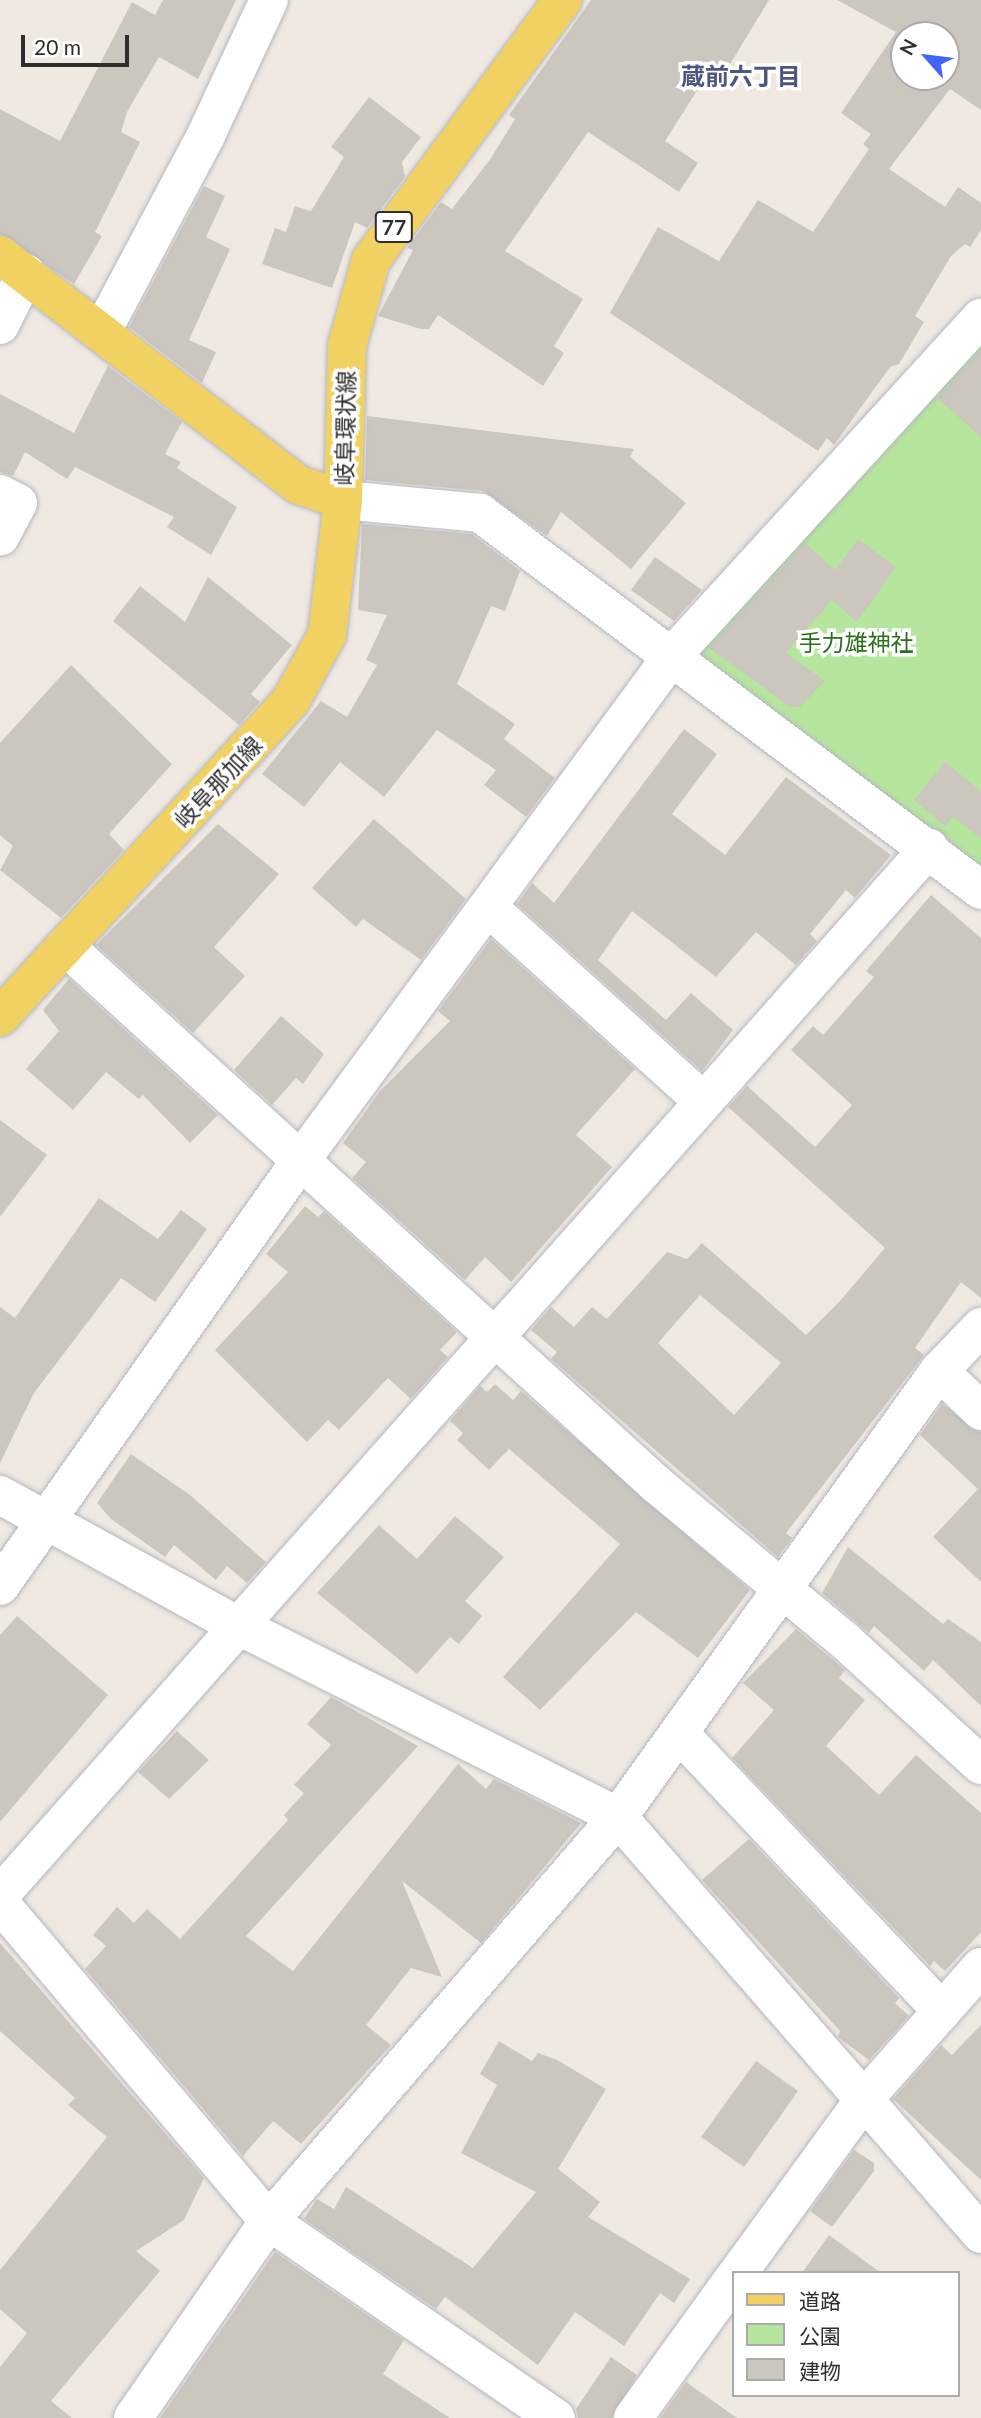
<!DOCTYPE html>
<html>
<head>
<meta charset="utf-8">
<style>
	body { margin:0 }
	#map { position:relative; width:981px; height:2418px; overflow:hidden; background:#efe9e1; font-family:Lato,"Noto Sans JP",sans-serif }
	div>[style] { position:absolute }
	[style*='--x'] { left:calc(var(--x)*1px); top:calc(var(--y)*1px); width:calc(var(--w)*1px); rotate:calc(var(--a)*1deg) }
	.green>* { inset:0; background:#b6e59e }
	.building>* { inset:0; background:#cbc7bf }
	.roads { filter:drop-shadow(0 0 2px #b4b7c1) drop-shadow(0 0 2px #b4b7c1) }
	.minor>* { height:38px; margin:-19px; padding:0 19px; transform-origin:19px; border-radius:19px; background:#fff }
	.major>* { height:38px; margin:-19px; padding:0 19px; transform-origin:19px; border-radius:19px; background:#f2d163 }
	span { translate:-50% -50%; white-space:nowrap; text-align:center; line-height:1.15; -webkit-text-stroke:7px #fff; paint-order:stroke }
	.shield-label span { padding:2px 5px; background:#fff; border:2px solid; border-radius:5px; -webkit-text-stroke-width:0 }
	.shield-label { font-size:21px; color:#2e2e2e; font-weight:700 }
	.street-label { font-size:23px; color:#2e2e2e }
	.park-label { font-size:23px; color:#2c6e1b }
	.neighbourhood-label { font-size:24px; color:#4d5680; font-weight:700 }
	.legend { position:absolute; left:732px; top:2271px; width:228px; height:126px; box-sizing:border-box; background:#fff; border:2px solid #ababab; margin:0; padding:9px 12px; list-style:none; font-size:21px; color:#2e2e2e }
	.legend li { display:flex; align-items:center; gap:14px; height:35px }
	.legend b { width:35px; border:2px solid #ababab }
	.north { position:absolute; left:890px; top:21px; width:70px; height:70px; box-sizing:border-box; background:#fff; border:2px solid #ababab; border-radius:50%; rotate:298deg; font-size:19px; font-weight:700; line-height:28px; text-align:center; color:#2e2e2e }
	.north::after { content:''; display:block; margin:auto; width:24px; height:32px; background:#4264fb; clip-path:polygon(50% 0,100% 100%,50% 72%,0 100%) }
	.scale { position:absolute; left:21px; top:35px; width:108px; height:32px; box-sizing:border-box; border:4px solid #2e2e2e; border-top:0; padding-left:9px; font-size:21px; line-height:24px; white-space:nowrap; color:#2e2e2e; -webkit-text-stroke:5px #fff; paint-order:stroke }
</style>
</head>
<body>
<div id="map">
	<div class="green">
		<div style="clip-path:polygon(981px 318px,981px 897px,672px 656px)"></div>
	</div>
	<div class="building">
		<div style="clip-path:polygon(163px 0,236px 0,198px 79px,159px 57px,127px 112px,121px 132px,140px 142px,95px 232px,102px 236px,74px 284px,0 234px,0 109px,60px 141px,132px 2px,155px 15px)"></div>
		<div style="clip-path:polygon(591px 0,769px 0,724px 74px,715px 84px,705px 78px,665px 141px,698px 163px,679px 192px,588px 132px,505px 251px,583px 299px,554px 346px,564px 353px,543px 386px,438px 315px,429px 329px,421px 329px,378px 316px,413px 250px,407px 248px,441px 202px,452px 209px,491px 158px,515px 119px,509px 115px)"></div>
		<div style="clip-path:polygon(evenodd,837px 0,981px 0,981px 110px,950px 89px,889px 169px,945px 207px,958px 187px,981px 203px,981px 230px,970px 247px,965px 244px,951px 256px,915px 316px,924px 322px,899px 364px,890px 367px,834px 445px,827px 438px,818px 451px,610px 313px,658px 227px,719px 261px,758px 200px,813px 232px,869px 149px,863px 144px,871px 134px,841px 113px,896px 32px,837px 0,904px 35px,946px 35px,946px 77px,904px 77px,904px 35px)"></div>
		<div style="clip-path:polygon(369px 97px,421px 137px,402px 162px,405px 177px,367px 228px,355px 222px,332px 288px,262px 264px,275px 228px,286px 232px,295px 206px,311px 211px,344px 157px,331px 147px)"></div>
		<div style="clip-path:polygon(204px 186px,225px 196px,206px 237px,230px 249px,189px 340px,216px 352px,202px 383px,129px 327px)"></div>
		<div style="clip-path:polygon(981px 350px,981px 437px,937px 398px)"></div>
		<div style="clip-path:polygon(108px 366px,182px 422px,165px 454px,181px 462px,177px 468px,237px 507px,211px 555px,167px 527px,174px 517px,75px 467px,67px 479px,25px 452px,13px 476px,0 472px,0 394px,74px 433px)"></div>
		<div style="clip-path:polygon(367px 416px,634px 449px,630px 457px,686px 503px,631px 569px,561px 512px,547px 536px,483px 491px,365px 480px)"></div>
		<div style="clip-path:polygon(362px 524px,472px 534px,520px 571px,505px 611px,491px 606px,457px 684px,515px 724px,504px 739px,555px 778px,526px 817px,484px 785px,496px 770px,437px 730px,384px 797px,340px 762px,304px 807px,262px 774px,321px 701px,347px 717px,377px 665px,366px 660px,387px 615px,358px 610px)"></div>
		<div style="clip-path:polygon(858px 539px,896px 567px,857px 622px,832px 600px,786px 653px,825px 681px,800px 707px,790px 707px,709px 648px,805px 543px,835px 570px)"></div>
		<div style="clip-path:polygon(655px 557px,702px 590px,674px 621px,631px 590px)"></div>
		<div style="clip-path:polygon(208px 577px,292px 645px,251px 694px,260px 702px,239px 725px,113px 621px,140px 586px,185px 622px)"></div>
		<div style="clip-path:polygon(71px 665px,172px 764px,109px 834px,124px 850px,61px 918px,0 870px,13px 846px,0 835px,0 743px)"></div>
		<div style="clip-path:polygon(684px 729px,717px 754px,672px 814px,725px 855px,786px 777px,891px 855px,855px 898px,846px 890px,810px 934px,817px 941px,796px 965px,756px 932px,716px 977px,632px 911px,598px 960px,666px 1020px,691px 993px,733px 1030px,702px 1071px,517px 904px,532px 883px,554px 903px)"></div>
		<div style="clip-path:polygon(945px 762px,981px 791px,981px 838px,953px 817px,945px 826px,914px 800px)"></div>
		<div style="clip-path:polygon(374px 819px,466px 899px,421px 960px,363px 919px,356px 927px,312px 888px)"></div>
		<div style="clip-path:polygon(218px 824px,279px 874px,214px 947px,245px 976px,193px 1033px,96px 945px)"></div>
		<div style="clip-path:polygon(evenodd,931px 895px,981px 938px,981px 1298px,961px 1282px,915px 1348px,924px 1355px,786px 1533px,792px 1538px,778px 1557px,551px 1359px,557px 1352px,531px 1330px,551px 1307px,574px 1327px,592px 1307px,607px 1319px,667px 1252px,687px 1259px,702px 1243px,806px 1335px,840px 1301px,885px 1248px,728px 1107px,747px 1086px,815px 1147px,852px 1105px,791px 1050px,813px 1026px,823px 1035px,874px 977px,866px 971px,931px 895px,700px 1295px,781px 1363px,734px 1415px,658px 1343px,700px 1295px)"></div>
		<div style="clip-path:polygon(491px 939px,635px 1069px,576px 1135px,612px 1167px,511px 1282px,485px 1257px,465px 1280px,352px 1178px,366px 1162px,343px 1143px,380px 1091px,450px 1021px,438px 1011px)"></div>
		<div style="clip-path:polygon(69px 979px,218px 1115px,190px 1143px,143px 1095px,139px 1099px,106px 1072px,73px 1110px,26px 1069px,59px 1031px,43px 1010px)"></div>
		<div style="clip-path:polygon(281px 1016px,324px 1054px,303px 1084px,296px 1078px,272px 1105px,234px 1070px)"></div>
		<div style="clip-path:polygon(0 1120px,47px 1155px,0 1217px)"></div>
		<div style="clip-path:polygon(99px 1198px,158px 1239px,181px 1210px,207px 1229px,155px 1302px,121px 1278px,34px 1393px,0 1463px,0 1307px,15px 1318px)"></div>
		<div style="clip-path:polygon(305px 1206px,318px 1217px,324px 1211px,457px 1332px,440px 1350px,448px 1357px,411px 1399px,388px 1378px,339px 1430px,328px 1420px,307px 1442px,215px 1350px,288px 1272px,266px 1254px)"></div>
		<div style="clip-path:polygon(495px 1384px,513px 1400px,521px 1391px,750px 1590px,698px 1658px,636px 1612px,540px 1710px,503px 1677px,620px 1544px,509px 1449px,489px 1470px,457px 1440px,463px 1433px,450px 1421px,480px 1386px,487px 1392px)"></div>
		<div style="clip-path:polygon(942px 1404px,981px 1432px,981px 1582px,933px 1537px,978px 1489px,920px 1435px)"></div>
		<div style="clip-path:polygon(131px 1454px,190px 1495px,266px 1562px,247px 1583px,227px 1566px,216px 1580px,174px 1545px,165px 1557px,111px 1519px,97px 1503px)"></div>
		<div style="clip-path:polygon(455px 1516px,504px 1557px,465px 1601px,482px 1616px,459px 1644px,450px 1637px,417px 1674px,317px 1593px,379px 1525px,417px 1559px)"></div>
		<div style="clip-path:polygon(848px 1547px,943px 1624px,948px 1619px,981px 1642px,981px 1706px,933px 1660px,924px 1671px,874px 1626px,869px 1633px,822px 1593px)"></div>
		<div style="clip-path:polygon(17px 1616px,108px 1695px,0 1822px,0 1635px)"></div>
		<div style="clip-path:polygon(796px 1629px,845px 1670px,839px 1678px,865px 1700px,826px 1746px,879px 1795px,916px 1755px,981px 1813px,981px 1932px,945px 1971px,934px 1961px,930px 1966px,732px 1758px,774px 1710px,743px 1683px)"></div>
		<div style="clip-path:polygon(331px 1697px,418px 1746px,246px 1936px,293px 1971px,458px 1764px,486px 1789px,494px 1779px,581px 1823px,481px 1943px,402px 1881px,442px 1977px,411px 1968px,366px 2025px,391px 2045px,301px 2144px,273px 2121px,243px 2156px,85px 1969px,106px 1946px,93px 1935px,117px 1907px,134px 1923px,147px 1909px,180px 1939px,288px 1820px,284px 1815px,304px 1793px,294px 1785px,331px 1745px,307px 1724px)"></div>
		<div style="clip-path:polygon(177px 1731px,209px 1760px,169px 1799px,138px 1772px)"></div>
		<div style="clip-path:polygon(749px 1839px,899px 1998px,895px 2003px,909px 2016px,869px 2060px,838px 2037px,840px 2031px,702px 1880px)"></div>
		<div style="clip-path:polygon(0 1943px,204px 2178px,184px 2220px,136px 2251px,160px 2271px,51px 2401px,72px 2418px,0 2418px,0 2367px,27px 2333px,0 2309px,0 2270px,107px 2137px,68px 2105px,75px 2098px,0 2031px)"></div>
		<div style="clip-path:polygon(981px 2025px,981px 2180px,893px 2099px,941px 2045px,952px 2055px)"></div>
		<div style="clip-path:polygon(499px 2041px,532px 2061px,538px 2053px,557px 2060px,606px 2089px,558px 2169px,600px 2202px,588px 2217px,690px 2279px,674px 2303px,660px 2293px,624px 2346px,575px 2312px,538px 2365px,445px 2297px,436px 2309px,304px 2219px,317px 2199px,334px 2209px,346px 2187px,473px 2268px,536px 2192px,461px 2153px,497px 2085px,480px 2074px)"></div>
		<div style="clip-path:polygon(756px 2061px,798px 2091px,744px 2167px,701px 2137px)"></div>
		<div style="clip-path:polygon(854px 2150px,874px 2163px,874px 2171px,832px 2227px,810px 2211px)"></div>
		<div style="clip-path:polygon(829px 2235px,881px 2273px,802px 2273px)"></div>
		<div style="clip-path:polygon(275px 2252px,404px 2340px,383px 2374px,450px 2418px,160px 2418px)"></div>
		<div style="clip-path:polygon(611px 2357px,637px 2375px,612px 2418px,578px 2418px,576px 2409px)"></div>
		<div style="clip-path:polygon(686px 2382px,737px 2418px,660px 2418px)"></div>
	</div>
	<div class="roads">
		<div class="minor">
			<div style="--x:0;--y:325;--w:58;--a:-63.4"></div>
			<div style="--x:102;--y:331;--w:222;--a:-62"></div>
			<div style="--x:206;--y:135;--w:149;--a:-65"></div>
			<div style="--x:0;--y:494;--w:20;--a:27"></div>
			<div style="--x:18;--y:503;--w:38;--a:118"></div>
			<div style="--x:343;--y:500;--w:138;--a:5.4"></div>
			<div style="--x:480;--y:513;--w:627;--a:36.96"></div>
			<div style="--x:488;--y:907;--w:290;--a:42.1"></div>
			<div style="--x:65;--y:946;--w:799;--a:42.31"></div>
			<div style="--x:656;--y:1484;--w:243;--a:39.7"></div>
			<div style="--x:843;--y:1639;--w:187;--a:42.4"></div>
			<div style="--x:939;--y:1371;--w:58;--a:43.6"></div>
			<div style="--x:0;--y:1495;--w:268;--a:28.8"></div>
			<div style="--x:235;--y:1624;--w:429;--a:26.7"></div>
			<div style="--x:618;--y:1817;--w:553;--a:48.96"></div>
			<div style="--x:0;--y:1586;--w:522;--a:-54.76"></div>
			<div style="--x:301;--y:1160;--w:626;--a:-53.64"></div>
			<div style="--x:672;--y:656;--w:458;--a:-47.6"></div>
			<div style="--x:679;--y:1733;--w:383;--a:46.6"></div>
			<div style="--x:0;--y:1895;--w:1400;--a:-48.42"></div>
			<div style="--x:0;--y:1903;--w:417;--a:49.8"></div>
			<div style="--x:269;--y:2221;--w:348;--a:34.5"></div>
			<div style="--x:738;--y:2273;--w:216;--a:-54"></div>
			<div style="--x:865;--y:2098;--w:175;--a:-48.5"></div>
			<div style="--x:133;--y:2418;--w:239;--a:-55.4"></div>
			<div style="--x:269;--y:2221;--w:534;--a:-49.18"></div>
			<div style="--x:618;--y:1817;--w:550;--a:-54.26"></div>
			<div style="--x:939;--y:1371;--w:61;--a:-46.3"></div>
			<div style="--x:633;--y:2418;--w:173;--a:-54.2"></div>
		</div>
		<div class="major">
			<div style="--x:0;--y:255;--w:377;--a:37.6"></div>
			<div style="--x:299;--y:485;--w:46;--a:18.8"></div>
			<div style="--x:0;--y:1017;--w:428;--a:-47.4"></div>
			<div style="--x:290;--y:702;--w:77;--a:-61.1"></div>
			<div style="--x:327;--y:635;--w:136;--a:-83.2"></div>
			<div style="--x:343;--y:500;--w:154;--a:-88.5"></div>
			<div style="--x:347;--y:346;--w:89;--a:-74.4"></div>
			<div style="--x:371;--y:260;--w:323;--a:-53.6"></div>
		</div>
	</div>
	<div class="shield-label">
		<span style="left:394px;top:227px">77</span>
	</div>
	<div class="street-label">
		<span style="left:345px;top:428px;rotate:-89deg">岐阜環状線</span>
		<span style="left:218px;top:782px;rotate:-47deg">岐阜那加線</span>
	</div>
	<div class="park-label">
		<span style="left:856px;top:642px">手力雄神社</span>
	</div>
	<div class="neighbourhood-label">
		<span style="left:741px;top:76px">蔵前六丁目</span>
	</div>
	<ul class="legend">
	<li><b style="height:9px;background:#f2d163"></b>道路</li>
	<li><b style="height:19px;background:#b6e59e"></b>公園</li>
	<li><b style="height:19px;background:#cbc7bf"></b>建物</li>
	</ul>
	<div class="north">N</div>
	<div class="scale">20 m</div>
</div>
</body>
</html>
